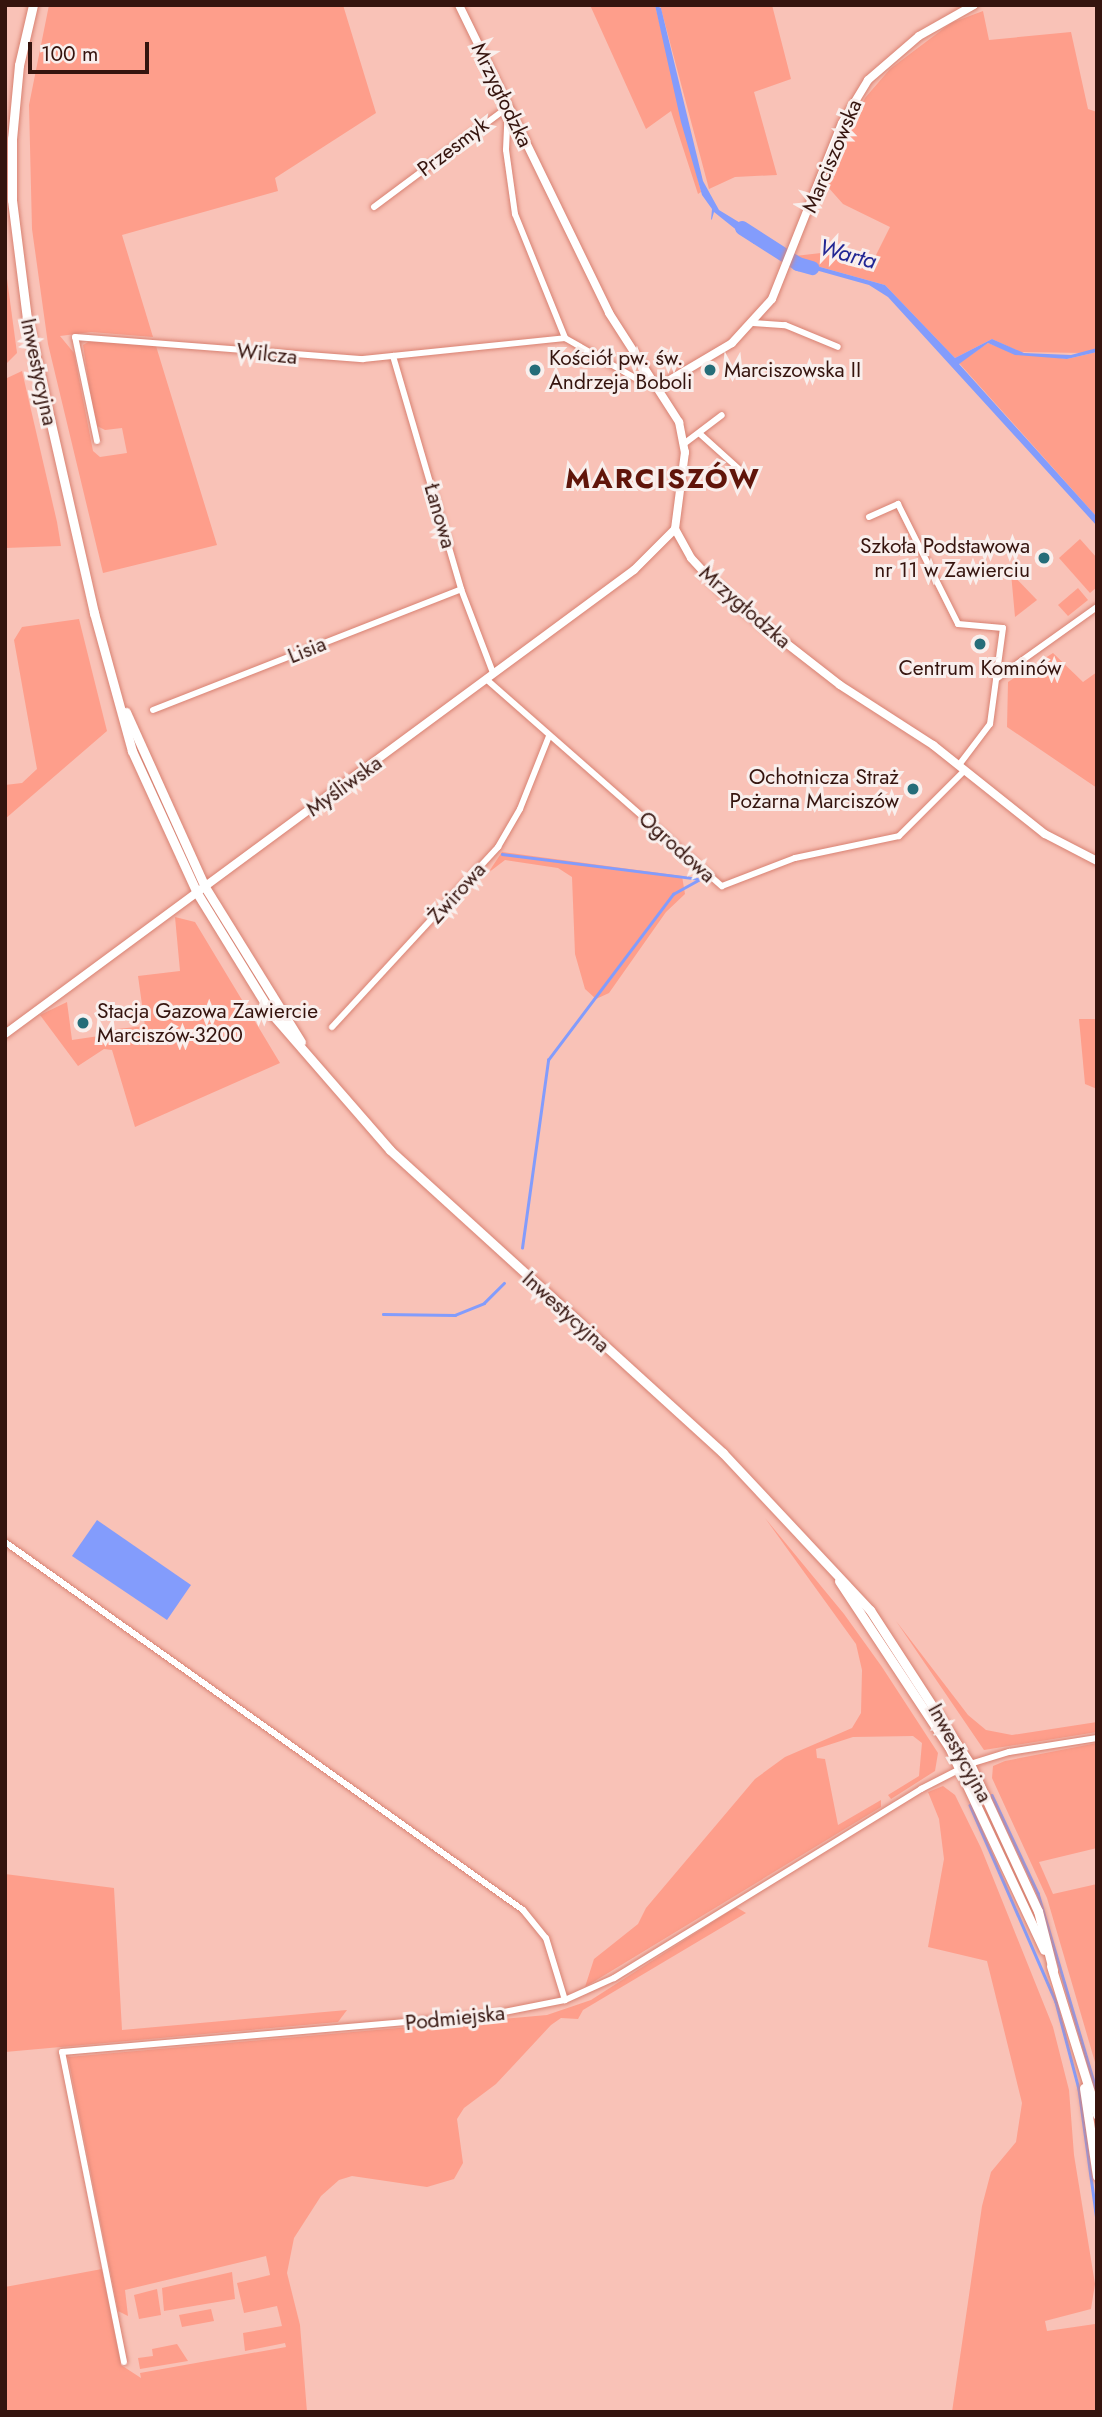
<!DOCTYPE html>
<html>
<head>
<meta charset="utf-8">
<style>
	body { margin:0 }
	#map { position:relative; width:1102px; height:2417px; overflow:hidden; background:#f9c2b7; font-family:Jost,sans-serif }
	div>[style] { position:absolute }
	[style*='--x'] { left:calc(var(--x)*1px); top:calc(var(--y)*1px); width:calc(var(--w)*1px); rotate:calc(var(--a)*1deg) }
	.green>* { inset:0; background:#fe9e8b }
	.water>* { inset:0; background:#839cfc }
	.stream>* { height:2.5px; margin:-1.25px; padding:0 1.25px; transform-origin:1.25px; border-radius:1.25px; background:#839cfc }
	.river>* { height:14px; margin:-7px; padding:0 7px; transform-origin:7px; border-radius:7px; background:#839cfc }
	.roads { filter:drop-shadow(0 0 2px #d88272) drop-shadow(0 0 2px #d88272) }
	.minor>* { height:6px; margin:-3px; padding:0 3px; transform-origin:3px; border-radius:3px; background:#fff }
	.tertiary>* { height:8px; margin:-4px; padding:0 4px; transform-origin:4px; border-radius:4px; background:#fff }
	.secondary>* { height:9px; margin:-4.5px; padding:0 4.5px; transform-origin:4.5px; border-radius:4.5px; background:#fff }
	.dots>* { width:19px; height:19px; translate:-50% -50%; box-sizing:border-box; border:4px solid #f9efed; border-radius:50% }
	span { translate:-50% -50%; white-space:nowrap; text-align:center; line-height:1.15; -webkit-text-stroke:6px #f9efed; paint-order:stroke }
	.street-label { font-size:21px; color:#35140e }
	.poi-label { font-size:21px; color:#35140e }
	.left { translate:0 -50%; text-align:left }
	.right { translate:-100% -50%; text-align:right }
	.water-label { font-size:23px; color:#222794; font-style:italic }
	.district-label { font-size:28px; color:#60150a; font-weight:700; letter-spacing:2px }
	.frame { position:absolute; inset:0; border:7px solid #35140e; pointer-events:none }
	.scale { position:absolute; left:28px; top:42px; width:121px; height:32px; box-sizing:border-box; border:4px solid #35140e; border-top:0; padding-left:9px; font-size:21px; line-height:24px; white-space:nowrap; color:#35140e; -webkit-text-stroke:5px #f9efed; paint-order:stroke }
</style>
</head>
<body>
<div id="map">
	<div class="green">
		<div style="clip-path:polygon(49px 5px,343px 5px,376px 113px,275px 178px,278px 191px,122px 235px,153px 337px,91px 332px,60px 336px,74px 353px,93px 451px,100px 457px,127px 453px,122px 428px,105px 430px,95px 425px,83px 345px,90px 341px,156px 346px,217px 545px,103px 573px,48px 344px,32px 229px,29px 105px)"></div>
		<div style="clip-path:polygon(590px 5px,655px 5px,701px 192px,698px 194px,671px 111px,646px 129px)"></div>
		<div style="clip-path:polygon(660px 5px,772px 5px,791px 79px,754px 92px,777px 175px,735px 177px,709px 189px)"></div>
		<div style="clip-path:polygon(983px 11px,989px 40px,1071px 32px,1088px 109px,1097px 112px,1097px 348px,1084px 353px,1020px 352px,992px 339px,955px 358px,885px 285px,795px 260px,795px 256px,821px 253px,871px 265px,890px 227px,843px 204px,827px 186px,845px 140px,865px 98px,890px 69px,951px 23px)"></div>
		<div style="clip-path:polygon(5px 264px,17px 353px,5px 365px)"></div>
		<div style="clip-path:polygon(988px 343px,1008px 351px,1067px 359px,1097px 352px,1097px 517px,959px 363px)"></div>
		<div style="clip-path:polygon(22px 371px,57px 522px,61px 546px,5px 548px,5px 379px)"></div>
		<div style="clip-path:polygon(1080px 539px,1097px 558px,1097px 587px,1090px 593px,1059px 558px)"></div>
		<div style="clip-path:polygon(1011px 573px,1037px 600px,1015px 617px)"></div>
		<div style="clip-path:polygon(1078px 588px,1088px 600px,1068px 616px,1058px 605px)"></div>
		<div style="clip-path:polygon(79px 619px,107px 731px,5px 819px,5px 785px,22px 783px,37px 769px,14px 640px,22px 627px)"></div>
		<div style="clip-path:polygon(1053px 653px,1083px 682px,1097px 672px,1097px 788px,1007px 727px,1008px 682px)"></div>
		<div style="clip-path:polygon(502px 852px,682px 876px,685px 894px,666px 912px,609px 993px,596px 999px,585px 989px,575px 954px,572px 877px,558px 868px,505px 860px,488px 873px)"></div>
		<div style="clip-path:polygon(175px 917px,195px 922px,280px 1063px,135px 1127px,112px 1050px,104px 1049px,78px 1066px,40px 1015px,67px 1002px,72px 1040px,99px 1036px,99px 1031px,145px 1026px,138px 976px,180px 971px)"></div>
		<div style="clip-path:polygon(1079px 1019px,1097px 1019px,1097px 1089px,1085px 1084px)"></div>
		<div style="clip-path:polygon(765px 1518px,844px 1614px,882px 1667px,938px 1753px,935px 1771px,891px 1799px,888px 1795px,919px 1776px,922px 1743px,913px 1736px,853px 1737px,816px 1749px,817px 1758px,825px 1759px,838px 1825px,881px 1800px,881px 1807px,585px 1987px,594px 1959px,638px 1924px,646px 1908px,755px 1779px,785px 1757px,852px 1728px,861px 1713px,862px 1670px,856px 1644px)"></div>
		<div style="clip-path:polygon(896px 1621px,968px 1715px,986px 1730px,1012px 1735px,1097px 1722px,1097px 1732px,984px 1750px)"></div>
		<div style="clip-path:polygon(1097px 1743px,1097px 1848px,1039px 1862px,1053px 1894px,1097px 1884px,1097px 2069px,1047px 1898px,992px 1778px,993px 1766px,1005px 1761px)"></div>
		<div style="clip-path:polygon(943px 1786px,955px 1795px,981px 1848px,1053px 2027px,1069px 2090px,1074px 2155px,1095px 2284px,1091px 2309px,1045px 2321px,1047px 2331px,1095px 2324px,1097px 2412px,952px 2412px,982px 2206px,991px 2172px,1016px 2142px,1022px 2103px,987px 1961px,928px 1947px,944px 1859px,939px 1819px,928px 1792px)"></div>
		<div style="clip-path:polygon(5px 1874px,114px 1888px,122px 2030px,347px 2010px,338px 2022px,5px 2052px)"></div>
		<div style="clip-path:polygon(736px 1907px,746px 1913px,583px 2010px,578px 2019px,561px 2018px,551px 2025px,496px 2084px,464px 2108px,457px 2119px,463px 2163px,454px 2179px,427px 2187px,352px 2176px,339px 2180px,321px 2196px,294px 2238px,287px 2273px,300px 2325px,307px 2412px,5px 2412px,5px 2287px,102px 2269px,121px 2365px,141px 2378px,140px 2373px,286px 2347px,285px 2343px,245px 2351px,243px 2333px,282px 2326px,277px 2306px,244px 2313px,237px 2283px,270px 2275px,266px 2256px,125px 2290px,128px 2316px,118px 2311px,68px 2057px,547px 2015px,591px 2000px)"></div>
		<div style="clip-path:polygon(232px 2272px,235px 2299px,164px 2311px,162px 2288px)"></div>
		<div style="clip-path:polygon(157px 2289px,161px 2315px,139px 2319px,134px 2295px)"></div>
		<div style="clip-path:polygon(211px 2309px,214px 2321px,182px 2327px,179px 2315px)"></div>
		<div style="clip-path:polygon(177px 2344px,188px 2361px,140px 2369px,138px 2358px,153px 2356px,152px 2349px)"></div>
	</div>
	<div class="water">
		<div style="clip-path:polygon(655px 5px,661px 8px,703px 181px,719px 210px,760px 235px,754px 244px,714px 212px,712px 219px,711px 220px,712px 209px,702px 195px,681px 122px)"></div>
		<div style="clip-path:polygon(795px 260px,885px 285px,955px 358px,992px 339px,1024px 353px,1071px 355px,1097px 348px,1097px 352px,1067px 359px,1015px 355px,988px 343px,959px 364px,1097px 517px,1097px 526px,888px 297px,869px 285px,794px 264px)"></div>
		<div style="clip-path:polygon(97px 1520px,191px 1585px,167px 1620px,72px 1556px)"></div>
	</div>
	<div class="stream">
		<div style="--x:502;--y:854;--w:200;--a:7.2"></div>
		<div style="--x:522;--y:1248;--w:190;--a:-82.1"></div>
		<div style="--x:548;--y:1060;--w:208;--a:-53"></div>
		<div style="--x:673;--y:894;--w:31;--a:-29"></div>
		<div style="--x:383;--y:1314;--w:72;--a:0.8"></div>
		<div style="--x:455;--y:1315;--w:31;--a:-22"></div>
		<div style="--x:484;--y:1303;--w:28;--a:-45"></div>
		<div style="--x:992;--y:1795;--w:108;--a:64.9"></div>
		<div style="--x:1038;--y:1893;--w:208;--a:73.5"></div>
		<div style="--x:970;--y:1805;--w:215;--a:66.4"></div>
		<div style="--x:1056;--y:2002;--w:90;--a:75.2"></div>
		<div style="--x:1079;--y:2089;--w:132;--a:82.2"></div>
	</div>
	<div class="river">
		<div style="--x:742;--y:228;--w:67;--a:32.7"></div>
		<div style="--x:798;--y:264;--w:15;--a:16"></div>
	</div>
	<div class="roads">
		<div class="minor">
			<div style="--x:374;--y:207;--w:167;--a:-36.7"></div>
			<div style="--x:508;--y:107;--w:43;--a:92.7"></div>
			<div style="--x:506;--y:150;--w:65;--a:82"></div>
			<div style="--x:515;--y:214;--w:134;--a:68"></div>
			<div style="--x:753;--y:323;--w:32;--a:4"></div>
			<div style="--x:785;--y:325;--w:57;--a:22.5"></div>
			<div style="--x:393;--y:356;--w:243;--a:73.7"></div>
			<div style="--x:461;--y:589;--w:90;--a:69.1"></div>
			<div style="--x:699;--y:433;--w:54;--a:42"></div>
			<div style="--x:97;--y:441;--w:106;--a:-101.9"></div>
			<div style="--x:75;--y:337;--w:289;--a:4.4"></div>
			<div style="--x:363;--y:359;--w:203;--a:-5.9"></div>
			<div style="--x:565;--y:338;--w:81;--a:29.7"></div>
			<div style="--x:685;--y:443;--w:46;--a:-37.1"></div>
			<div style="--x:869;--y:517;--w:32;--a:-24"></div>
			<div style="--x:898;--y:504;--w:134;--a:63.4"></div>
			<div style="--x:958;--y:624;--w:45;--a:5.1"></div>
			<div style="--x:1003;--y:628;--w:97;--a:97.7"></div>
			<div style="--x:990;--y:724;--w:51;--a:127.1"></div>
			<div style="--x:486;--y:679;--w:314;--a:41.3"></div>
			<div style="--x:722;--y:886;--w:78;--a:-21"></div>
			<div style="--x:795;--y:858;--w:106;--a:-11.9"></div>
			<div style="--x:899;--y:836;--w:93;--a:-45"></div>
			<div style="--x:996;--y:679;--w:124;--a:-35.5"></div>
			<div style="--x:153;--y:710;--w:331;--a:-21.4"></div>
			<div style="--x:332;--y:1027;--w:245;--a:-47.3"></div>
			<div style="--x:498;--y:847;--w:44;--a:-59.9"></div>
			<div style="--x:520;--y:809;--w:79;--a:-68.3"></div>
			<div style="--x:5;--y:1542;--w:635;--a:35.39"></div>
			<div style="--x:523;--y:1910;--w:36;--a:51"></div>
			<div style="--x:546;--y:1938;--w:65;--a:73"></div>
			<div style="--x:124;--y:2362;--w:316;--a:-101.3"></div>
			<div style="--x:62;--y:2052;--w:434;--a:-5"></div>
			<div style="--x:494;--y:2014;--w:72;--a:-11.2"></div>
			<div style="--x:565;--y:2000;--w:54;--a:-24.2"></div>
			<div style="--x:614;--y:1978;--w:361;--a:-31.6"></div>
			<div style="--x:921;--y:1789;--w:55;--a:-27"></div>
			<div style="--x:970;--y:1764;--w:41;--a:-17.1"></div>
			<div style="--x:1009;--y:1752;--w:89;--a:-9"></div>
		</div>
		<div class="tertiary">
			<div style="--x:459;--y:5;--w:343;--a:64"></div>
			<div style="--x:609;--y:313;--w:130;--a:57.3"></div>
			<div style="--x:679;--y:422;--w:31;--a:79"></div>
			<div style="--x:685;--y:452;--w:78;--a:97.4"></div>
			<div style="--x:675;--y:529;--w:33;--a:61"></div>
			<div style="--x:691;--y:558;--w:53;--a:47.3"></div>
			<div style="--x:727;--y:597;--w:143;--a:37.9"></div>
			<div style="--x:840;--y:685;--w:111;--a:32.8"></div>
			<div style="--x:933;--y:745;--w:143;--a:38.5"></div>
			<div style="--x:1045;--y:834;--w:59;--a:27.4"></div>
			<div style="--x:658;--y:387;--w:86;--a:-30.7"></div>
			<div style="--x:732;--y:343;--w:59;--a:-47.7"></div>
			<div style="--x:772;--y:299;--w:189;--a:-68.3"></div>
			<div style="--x:842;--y:123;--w:50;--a:-58.8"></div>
			<div style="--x:868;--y:80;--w:67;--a:-40.8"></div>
			<div style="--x:919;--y:36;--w:63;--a:-29.4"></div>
			<div style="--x:5;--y:1034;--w:782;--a:-36.42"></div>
			<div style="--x:634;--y:570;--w:58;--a:-45"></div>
		</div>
		<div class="secondary">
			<div style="--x:33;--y:5;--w:62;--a:103.1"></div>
			<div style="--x:19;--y:65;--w:74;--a:95.4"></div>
			<div style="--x:12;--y:139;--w:61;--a:90"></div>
			<div style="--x:12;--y:200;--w:119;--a:82.8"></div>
			<div style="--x:27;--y:318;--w:303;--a:77.2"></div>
			<div style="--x:94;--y:613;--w:143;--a:74.6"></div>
			<div style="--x:132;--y:751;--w:156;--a:65.4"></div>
			<div style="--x:197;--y:893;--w:141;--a:58.3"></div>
			<div style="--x:271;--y:1013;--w:181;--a:49"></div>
			<div style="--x:390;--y:1150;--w:450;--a:42.3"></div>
			<div style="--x:723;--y:1453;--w:215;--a:46.9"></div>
			<div style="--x:870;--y:1610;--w:184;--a:57"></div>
			<div style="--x:970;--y:1764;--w:162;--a:65.2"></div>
			<div style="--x:1038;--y:1911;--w:61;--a:75.7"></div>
			<div style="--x:126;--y:712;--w:192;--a:65.7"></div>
			<div style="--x:205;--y:887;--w:182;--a:58.2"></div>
			<div style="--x:839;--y:1581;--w:199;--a:56.5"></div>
			<div style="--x:949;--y:1747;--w:224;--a:64.9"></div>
			<div style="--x:1051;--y:1966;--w:156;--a:72.8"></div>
			<div style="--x:1084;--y:2088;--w:89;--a:81.6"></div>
		</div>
	</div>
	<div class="dots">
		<div style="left:535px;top:370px;background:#256d79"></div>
		<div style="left:710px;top:370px;background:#256d79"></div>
		<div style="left:1044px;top:558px;background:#256d79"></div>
		<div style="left:980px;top:644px;background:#256d79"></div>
		<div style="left:913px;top:789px;background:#256d79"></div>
		<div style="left:83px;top:1023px;background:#256d79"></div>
	</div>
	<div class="street-label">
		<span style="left:502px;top:95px;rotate:64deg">Mrzygłodzka</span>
		<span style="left:453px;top:147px;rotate:-37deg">Przesmyk</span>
		<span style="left:832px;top:156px;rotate:-67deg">Marciszowska</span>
		<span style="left:267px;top:354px;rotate:6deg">Wilcza</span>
		<span style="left:39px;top:372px;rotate:78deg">Inwestycyjna</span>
		<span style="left:440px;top:516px;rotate:74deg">Łanowa</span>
		<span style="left:745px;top:607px;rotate:41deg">Mrzygłodzka</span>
		<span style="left:307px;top:650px;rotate:-22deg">Lisia</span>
		<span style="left:344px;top:786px;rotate:-36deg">Myśliwska</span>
		<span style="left:677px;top:847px;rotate:42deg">Ogrodowa</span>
		<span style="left:457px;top:893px;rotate:-48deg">Żwirowa</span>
		<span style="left:566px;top:1312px;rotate:42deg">Inwestycyjna</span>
		<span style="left:960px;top:1753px;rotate:61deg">Inwestycyjna</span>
		<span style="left:455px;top:2018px;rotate:-6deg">Podmiejska</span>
	</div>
	<div class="poi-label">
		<span class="left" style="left:549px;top:370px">Kościół pw. św.<br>Andrzeja Boboli</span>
		<span class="left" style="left:724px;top:370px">Marciszowska II</span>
		<span class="right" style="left:1030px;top:558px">Szkoła Podstawowa<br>nr 11 w Zawierciu</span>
		<span style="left:980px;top:668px">Centrum Kominów</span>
		<span class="right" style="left:899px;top:789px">Ochotnicza Straż<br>Pożarna Marciszów</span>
		<span class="left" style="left:97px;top:1023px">Stacja Gazowa Zawiercie<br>Marciszów-3200</span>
	</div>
	<div class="water-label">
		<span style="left:848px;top:254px;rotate:15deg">Warta</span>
	</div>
	<div class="district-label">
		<span style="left:663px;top:479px">MARCISZÓW</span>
	</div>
	<div class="frame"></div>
	<div class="scale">100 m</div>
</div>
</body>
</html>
